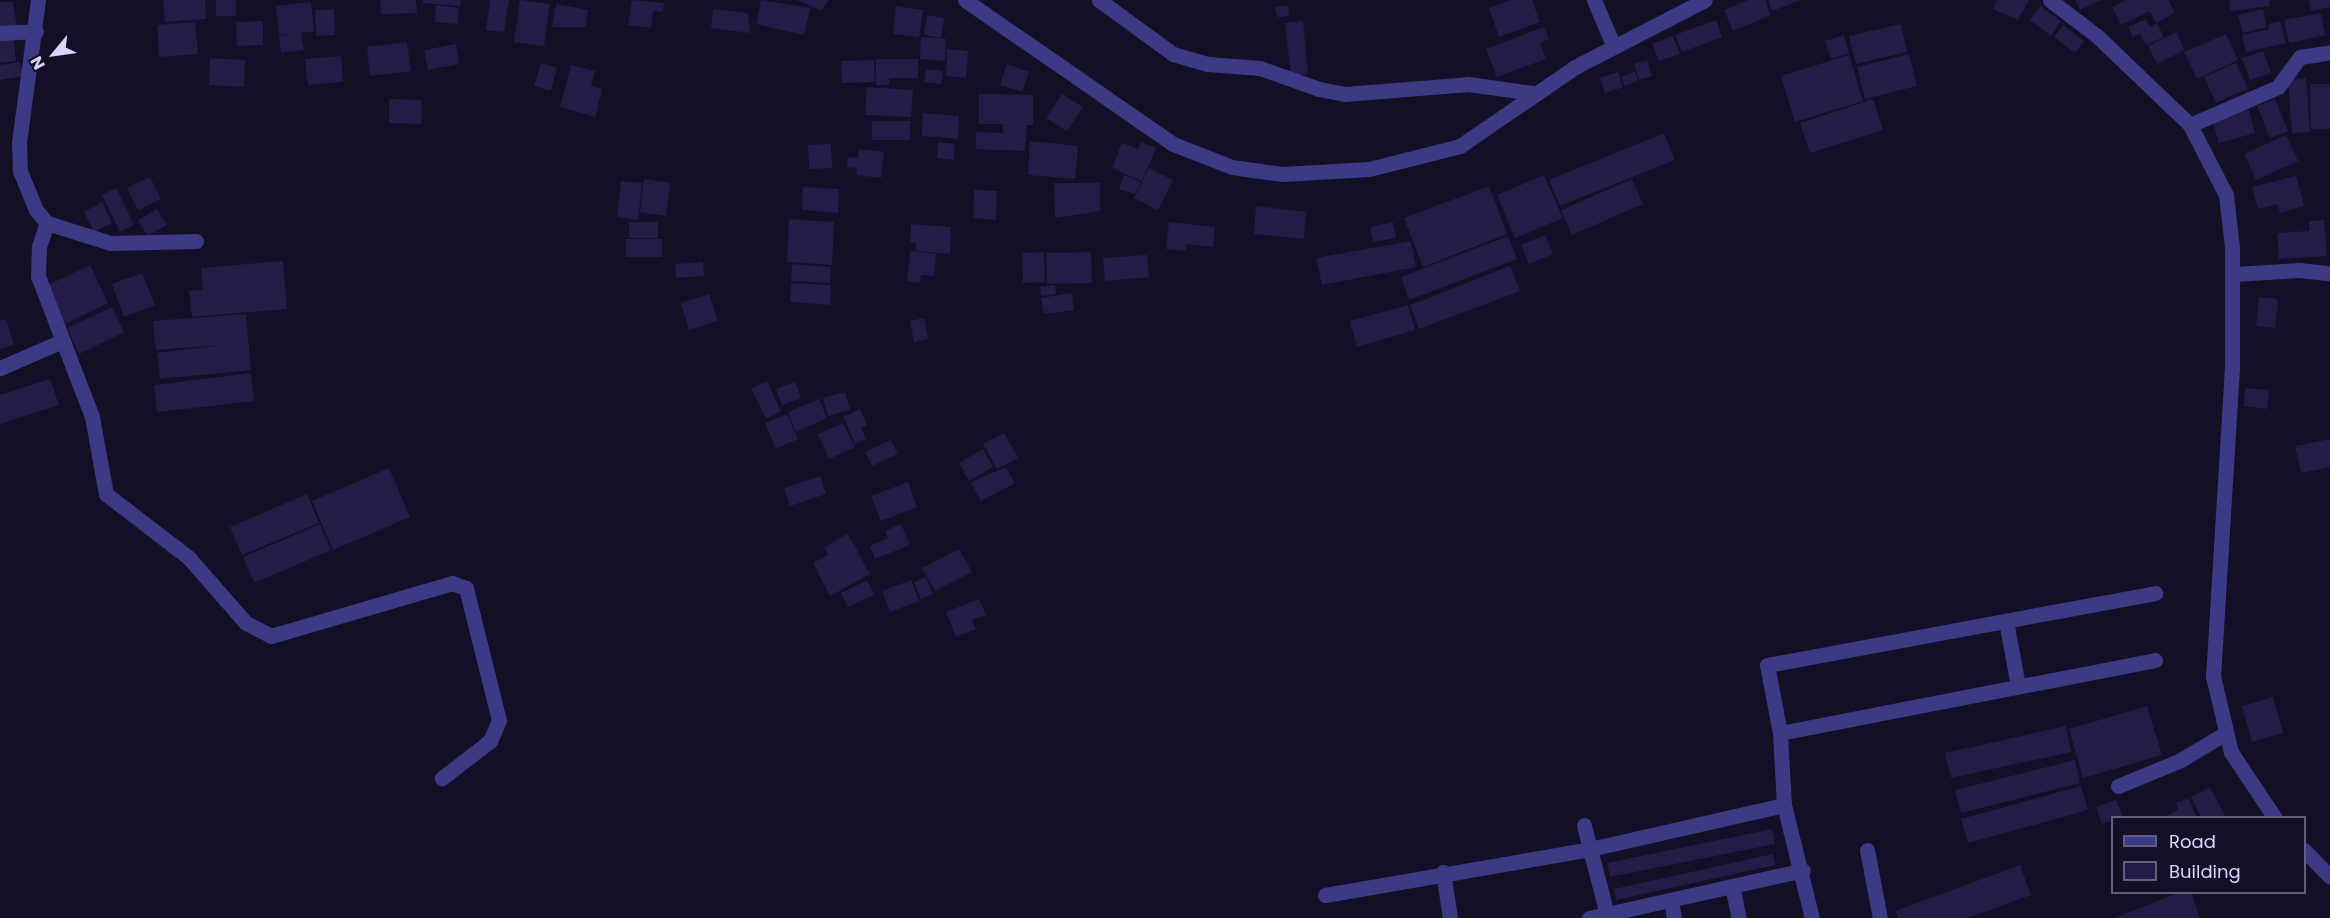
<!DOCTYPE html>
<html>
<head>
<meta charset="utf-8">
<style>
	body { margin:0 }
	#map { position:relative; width:2330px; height:918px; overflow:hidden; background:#130f26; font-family:Poppins,sans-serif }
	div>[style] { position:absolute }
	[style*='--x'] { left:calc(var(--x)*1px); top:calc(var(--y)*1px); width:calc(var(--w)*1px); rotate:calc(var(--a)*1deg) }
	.building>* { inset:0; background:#241b47 }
	.minor>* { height:15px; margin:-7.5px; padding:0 7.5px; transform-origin:7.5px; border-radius:7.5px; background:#3d3a85 }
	span { translate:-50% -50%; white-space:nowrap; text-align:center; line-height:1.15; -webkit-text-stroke:5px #130f26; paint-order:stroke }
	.legend { position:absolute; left:2111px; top:816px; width:195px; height:78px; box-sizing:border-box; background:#130f26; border:2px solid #625e7d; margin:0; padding:8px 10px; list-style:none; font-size:18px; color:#d9d4ff }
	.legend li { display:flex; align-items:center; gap:12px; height:30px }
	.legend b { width:30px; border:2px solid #625e7d }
	.north { position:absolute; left:24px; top:24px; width:60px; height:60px; -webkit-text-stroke:4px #130f26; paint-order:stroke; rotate:241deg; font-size:16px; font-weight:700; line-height:24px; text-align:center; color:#d9d4ff }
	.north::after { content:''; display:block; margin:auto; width:21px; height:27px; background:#d9d4ff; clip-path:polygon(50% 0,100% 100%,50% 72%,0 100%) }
</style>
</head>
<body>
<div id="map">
	<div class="building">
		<div style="clip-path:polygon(163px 0,205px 0,206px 19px,165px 22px)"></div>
		<div style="clip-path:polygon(216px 0,236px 0,236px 16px,216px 16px)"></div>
		<div style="clip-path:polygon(380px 0,416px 0,417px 13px,381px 14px)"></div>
		<div style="clip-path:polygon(423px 0,461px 0,460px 6px,422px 3px)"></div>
		<div style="clip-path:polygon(490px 0,509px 0,504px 32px,486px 30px)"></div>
		<div style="clip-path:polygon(520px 0,550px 4px,544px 46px,514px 42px)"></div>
		<div style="clip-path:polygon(632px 0,664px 3px,663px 12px,653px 11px,651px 28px,628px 25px)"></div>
		<div style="clip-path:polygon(761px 0,810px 8px,804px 35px,756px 24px)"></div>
		<div style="clip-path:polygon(797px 0,828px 0,822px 11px)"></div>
		<div style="clip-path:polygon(1511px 0,1532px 0,1540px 22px,1499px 37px,1489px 8px)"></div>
		<div style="clip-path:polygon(1748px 0,1765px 0,1771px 15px,1733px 31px,1724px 10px)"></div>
		<div style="clip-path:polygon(1768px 0,1801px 0,1772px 11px)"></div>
		<div style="clip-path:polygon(1997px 0,2029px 0,2018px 20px,1993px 9px)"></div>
		<div style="clip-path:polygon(2075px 0,2101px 0,2080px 10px)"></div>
		<div style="clip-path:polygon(2126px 0,2168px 0,2175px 13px,2156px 23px,2150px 11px,2121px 25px,2112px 7px)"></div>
		<div style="clip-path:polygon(2229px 0,2269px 0,2270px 6px,2230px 11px)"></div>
		<div style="clip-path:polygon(2309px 0,2330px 0,2330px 7px,2311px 11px)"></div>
		<div style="clip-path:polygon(0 2px,13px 2px,17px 28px,0 29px)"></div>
		<div style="clip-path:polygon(311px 2px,314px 31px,301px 33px,304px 50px,281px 53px,279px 36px,296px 34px,279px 35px,276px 6px)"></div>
		<div style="clip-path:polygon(556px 4px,588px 10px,586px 27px,552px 27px)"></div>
		<div style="clip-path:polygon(436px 5px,459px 8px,458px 24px,435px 22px)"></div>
		<div style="clip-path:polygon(896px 6px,923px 10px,919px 37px,893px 34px)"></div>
		<div style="clip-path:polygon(1288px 6px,1289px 16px,1277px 17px,1275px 7px)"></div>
		<div style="clip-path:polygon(2040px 6px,2061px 21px,2051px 36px,2030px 20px)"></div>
		<div style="clip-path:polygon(334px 9px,335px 35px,316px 36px,315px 10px)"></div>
		<div style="clip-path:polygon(713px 9px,748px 13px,750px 33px,711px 28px)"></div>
		<div style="clip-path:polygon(2263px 9px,2267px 27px,2243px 33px,2238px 15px)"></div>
		<div style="clip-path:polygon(2321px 13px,2325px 35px,2289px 43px,2284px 20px)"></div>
		<div style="clip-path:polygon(927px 15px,944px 18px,941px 38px,924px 35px)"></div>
		<div style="clip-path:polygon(2146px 19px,2150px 27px,2157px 23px,2164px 37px,2146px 45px,2140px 34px,2133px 37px,2128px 27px)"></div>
		<div style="clip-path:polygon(1716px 20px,1722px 37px,1682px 52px,1675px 35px)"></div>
		<div style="clip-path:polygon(263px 21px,263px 45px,237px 46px,236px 22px)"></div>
		<div style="clip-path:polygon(1303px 21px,1308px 74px,1291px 76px,1285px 23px)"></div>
		<div style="clip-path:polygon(2280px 21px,2286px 43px,2246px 52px,2242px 35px,2269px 29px,2268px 24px)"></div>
		<div style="clip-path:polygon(195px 22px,198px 54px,159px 57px,157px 25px)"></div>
		<div style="clip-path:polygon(1901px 24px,1907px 52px,1856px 64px,1849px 36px)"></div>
		<div style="clip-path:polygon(2063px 25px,2084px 41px,2075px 53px,2054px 37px)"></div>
		<div style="clip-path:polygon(1544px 27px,1549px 39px,1540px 43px,1546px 59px,1497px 77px,1486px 49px)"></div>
		<div style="clip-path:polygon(2176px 32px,2185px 50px,2157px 64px,2148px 46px)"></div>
		<div style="clip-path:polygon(2226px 34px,2238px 60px,2197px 79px,2184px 52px)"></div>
		<div style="clip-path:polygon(1844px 35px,1849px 53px,1831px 59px,1825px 41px)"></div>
		<div style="clip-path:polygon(1673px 36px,1680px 54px,1659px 61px,1652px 44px)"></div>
		<div style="clip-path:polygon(921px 37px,946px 39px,945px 61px,920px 59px)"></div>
		<div style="clip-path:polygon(14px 39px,16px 61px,0 63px,0 40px)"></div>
		<div style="clip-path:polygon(407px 42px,411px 71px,370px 76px,367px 47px)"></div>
		<div style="clip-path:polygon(456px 44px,459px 64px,428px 70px,424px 50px)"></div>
		<div style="clip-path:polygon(947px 49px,968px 51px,966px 78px,946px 76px)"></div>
		<div style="clip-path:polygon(2263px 51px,2271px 73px,2250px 80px,2242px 58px)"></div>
		<div style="clip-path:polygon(1909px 54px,1917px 86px,1865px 99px,1857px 67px)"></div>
		<div style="clip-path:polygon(1849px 55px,1863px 101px,1795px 122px,1781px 76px)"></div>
		<div style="clip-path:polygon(341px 56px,343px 82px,308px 85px,305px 59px)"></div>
		<div style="clip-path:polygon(210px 58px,245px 60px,244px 87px,209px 85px)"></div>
		<div style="clip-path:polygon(876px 59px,918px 59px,918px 78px,889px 78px,889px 85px,876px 85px)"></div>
		<div style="clip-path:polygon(874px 60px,875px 82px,842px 83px,841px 61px)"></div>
		<div style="clip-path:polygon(1647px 60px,1652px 76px,1639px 80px,1634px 64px)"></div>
		<div style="clip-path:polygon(20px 62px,23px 76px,0 80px,0 65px)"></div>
		<div style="clip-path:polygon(541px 63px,557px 68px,551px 91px,534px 86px)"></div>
		<div style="clip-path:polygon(2236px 63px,2248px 88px,2216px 103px,2204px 77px)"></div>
		<div style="clip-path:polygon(1007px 64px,1029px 72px,1022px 92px,1000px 85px)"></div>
		<div style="clip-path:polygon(571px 65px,595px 71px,591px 86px,602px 89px,595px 117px,560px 107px)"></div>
		<div style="clip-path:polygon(926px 69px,943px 71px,941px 84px,924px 82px)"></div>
		<div style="clip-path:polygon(1618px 72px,1623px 87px,1605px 93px,1600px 78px)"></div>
		<div style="clip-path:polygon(1635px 72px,1638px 81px,1625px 86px,1621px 77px)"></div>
		<div style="clip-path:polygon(2306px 78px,2310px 132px,2292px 133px,2288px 79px)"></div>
		<div style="clip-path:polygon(2310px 84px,2330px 84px,2330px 129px,2311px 129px)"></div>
		<div style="clip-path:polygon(867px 87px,913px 90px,911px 117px,865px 115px)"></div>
		<div style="clip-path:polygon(979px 94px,1033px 95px,1033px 125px,1027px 125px,1025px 151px,976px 149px,976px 132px,1003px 133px,1003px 124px,979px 124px)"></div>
		<div style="clip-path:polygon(1062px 94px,1083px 107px,1067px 131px,1046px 118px)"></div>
		<div style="clip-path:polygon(389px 99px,422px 100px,421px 124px,389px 123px)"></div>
		<div style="clip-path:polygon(1873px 99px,1883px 130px,1810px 153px,1800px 123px)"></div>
		<div style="clip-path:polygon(2275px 99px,2288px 131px,2270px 138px,2257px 106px)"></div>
		<div style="clip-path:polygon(2249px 109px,2255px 133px,2219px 143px,2212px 119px)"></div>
		<div style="clip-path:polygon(923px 113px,959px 116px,958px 139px,922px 136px)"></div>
		<div style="clip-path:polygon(872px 121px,910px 121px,910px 140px,872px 140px)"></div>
		<div style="clip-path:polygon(1664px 133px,1675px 160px,1560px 206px,1549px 180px)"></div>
		<div style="clip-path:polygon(2286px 135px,2298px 161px,2256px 180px,2244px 154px)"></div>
		<div style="clip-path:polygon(1030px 141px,1078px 146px,1075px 179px,1028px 175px)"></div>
		<div style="clip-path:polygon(938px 142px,955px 144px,954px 160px,937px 158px)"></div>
		<div style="clip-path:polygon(1141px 142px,1156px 148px,1142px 181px,1112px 168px,1122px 143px,1138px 149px)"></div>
		<div style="clip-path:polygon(831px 144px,832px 168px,809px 169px,808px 145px)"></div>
		<div style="clip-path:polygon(859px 149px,884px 152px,881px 178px,856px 175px,857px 168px,847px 167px,848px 157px,858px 158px)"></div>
		<div style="clip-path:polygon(1149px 168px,1173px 180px,1158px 210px,1134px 198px)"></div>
		<div style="clip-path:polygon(1124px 175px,1141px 182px,1135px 194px,1119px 189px)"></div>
		<div style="clip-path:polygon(1544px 175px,1563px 218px,1515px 238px,1497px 195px)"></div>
		<div style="clip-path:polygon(2296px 176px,2304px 206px,2280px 213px,2278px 204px,2258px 209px,2252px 187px)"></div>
		<div style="clip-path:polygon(150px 177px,161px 199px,138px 210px,127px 188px)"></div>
		<div style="clip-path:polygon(644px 179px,670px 183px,666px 216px,640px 212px)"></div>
		<div style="clip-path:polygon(1632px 179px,1643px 204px,1572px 235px,1561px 210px)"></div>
		<div style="clip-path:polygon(621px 181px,642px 183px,638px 220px,617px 217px)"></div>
		<div style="clip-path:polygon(1054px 183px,1100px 183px,1100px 211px,1055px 218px)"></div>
		<div style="clip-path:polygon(1489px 186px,1507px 234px,1423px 267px,1404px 218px)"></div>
		<div style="clip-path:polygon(803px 187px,839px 189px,838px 213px,802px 210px)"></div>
		<div style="clip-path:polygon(116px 188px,134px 225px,120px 232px,102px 195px)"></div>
		<div style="clip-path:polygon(974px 190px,997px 191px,996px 220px,973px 218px)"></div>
		<div style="clip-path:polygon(102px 202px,112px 223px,94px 232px,84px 212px)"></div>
		<div style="clip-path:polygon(1256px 206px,1306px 212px,1304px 239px,1254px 234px)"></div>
		<div style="clip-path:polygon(157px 209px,167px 225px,147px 236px,138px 220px)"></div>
		<div style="clip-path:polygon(789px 219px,834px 222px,832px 265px,787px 262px)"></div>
		<div style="clip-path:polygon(2324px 220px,2327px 256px,2279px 259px,2277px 233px,2309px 231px,2309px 221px)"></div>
		<div style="clip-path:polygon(629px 222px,658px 222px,658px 238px,629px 238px)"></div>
		<div style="clip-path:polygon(1169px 222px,1215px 227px,1213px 247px,1186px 244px,1186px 251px,1166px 249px)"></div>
		<div style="clip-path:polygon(1393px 222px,1396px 238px,1373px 242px,1370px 227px)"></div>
		<div style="clip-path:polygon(911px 224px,951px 227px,950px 254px,915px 251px,916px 243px,910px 242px)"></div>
		<div style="clip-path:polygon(1545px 235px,1553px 254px,1529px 264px,1521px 245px)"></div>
		<div style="clip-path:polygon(1508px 236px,1517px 259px,1409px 300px,1401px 277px)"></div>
		<div style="clip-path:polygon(626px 239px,662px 239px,662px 257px,626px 257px)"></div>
		<div style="clip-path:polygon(1411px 241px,1416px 267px,1322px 285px,1316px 258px)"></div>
		<div style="clip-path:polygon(910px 251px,936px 254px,934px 276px,921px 275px,920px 283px,907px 281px)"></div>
		<div style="clip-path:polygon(1044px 252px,1045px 282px,1023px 283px,1022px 253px)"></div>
		<div style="clip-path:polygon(1091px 252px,1092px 283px,1047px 284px,1046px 253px)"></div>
		<div style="clip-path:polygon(1147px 255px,1149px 277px,1105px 281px,1103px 258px)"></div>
		<div style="clip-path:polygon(283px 261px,287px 309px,192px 317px,189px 291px,203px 290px,201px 268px)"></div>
		<div style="clip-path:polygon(703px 262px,704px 276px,676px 278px,675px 264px)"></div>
		<div style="clip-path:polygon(792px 264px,831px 267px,830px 283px,791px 281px)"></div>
		<div style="clip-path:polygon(90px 265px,108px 303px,65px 324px,46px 286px)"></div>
		<div style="clip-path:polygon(1510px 266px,1520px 291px,1419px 329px,1410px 305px)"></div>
		<div style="clip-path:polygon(142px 273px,155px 305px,124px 317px,112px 284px)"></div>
		<div style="clip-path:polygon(791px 283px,831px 285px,830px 305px,790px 302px)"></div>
		<div style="clip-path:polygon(1055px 285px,1056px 294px,1041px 296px,1040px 287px)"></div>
		<div style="clip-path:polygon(1072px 293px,1074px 310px,1044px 314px,1041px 298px)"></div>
		<div style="clip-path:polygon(709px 294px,718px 321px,689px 330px,681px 303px)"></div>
		<div style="clip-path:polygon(2259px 297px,2278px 299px,2275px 328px,2256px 326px)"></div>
		<div style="clip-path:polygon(1408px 305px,1415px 330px,1357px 347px,1350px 321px)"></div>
		<div style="clip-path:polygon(112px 307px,124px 332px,79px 354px,67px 328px)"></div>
		<div style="clip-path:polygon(246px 314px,251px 370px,160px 379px,157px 353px,223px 345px,156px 350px,153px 321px)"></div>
		<div style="clip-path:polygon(924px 318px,928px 339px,914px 342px,910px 321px)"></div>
		<div style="clip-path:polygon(6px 319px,14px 345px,0 349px,0 321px)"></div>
		<div style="clip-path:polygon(251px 373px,254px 401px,157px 412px,154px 385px)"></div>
		<div style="clip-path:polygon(50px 379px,59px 405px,0 424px,0 395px)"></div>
		<div style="clip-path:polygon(767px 381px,781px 411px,766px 419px,751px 388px)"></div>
		<div style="clip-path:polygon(795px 382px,801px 398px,782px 405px,776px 389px)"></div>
		<div style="clip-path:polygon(2245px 388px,2269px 390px,2267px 409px,2244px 406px)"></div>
		<div style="clip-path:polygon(845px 392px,850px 410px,828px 416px,823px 398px)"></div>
		<div style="clip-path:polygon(819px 399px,827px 418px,796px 432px,788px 412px)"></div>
		<div style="clip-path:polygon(860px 409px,867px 425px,861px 428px,866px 439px,855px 444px,843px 417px)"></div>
		<div style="clip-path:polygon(787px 414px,798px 439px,776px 449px,765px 423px)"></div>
		<div style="clip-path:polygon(843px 423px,855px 447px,829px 459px,818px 434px)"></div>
		<div style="clip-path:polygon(1004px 433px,1018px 458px,997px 469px,983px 444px)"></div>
		<div style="clip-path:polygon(2330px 439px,2330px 467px,2301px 473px,2295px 446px)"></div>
		<div style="clip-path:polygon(891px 440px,898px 454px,872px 466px,865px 452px)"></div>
		<div style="clip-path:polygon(983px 449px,993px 467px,969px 481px,959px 463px)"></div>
		<div style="clip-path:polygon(1006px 467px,1015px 483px,981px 501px,971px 482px)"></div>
		<div style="clip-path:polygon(389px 468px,410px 517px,333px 550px,312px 501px)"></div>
		<div style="clip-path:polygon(820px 476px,826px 494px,790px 506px,784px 488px)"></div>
		<div style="clip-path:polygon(908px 482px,917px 507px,881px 521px,871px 496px)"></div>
		<div style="clip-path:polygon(307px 494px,319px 523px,242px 555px,230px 527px)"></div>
		<div style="clip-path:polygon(320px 524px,331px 550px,254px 583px,243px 557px)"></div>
		<div style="clip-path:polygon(901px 524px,910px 545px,875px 559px,870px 546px,888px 538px,885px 531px)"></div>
		<div style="clip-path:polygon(848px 534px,870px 574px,830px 596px,813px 563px,828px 555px,824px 547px)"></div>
		<div style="clip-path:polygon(959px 549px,972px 572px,935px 591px,922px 568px)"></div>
		<div style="clip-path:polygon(926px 577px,933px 594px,921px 599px,914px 582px)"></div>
		<div style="clip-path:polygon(867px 580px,874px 595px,848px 607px,841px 593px)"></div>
		<div style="clip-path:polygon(911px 580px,919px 601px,890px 612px,882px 591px)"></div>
		<div style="clip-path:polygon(979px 599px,986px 615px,972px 620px,976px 629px,956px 637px,946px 612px)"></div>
		<div style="clip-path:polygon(2273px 697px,2283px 733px,2252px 742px,2242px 706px)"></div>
		<div style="clip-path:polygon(2147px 706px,2162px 755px,2083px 778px,2069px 729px)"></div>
		<div style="clip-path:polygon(2066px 726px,2071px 752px,1951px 778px,1945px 753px)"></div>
		<div style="clip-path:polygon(2075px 760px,2080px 783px,1961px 813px,1955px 790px)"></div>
		<div style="clip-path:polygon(2081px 786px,2088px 810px,1968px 843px,1961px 819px)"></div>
		<div style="clip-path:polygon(2210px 787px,2226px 818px,2202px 818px,2191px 797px)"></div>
		<div style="clip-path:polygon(2188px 798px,2197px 818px,2164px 818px,2178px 809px,2176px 803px)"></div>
		<div style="clip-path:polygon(2116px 800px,2123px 817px,2102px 824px,2096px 807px)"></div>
		<div style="clip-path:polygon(1772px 829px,1775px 844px,1610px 877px,1607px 863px)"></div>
		<div style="clip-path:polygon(1773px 854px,1775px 865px,1616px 900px,1614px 889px)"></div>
		<div style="clip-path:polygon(2020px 865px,2031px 895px,1968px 918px,1898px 918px,1895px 911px)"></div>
		<div style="clip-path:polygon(2180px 892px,2191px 892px,2200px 918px,2115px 918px)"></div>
	</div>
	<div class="minor">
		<div style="--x:38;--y:0;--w:144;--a:97.6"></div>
		<div style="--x:19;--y:143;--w:28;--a:88"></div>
		<div style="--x:20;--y:171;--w:42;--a:67.7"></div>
		<div style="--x:36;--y:210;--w:17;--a:50"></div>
		<div style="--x:47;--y:223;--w:67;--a:17.4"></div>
		<div style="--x:111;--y:243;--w:85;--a:-1.3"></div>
		<div style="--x:965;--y:0;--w:253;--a:34.7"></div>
		<div style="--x:1173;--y:144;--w:63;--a:21.3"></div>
		<div style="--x:1232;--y:167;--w:50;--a:8"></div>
		<div style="--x:1282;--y:174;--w:87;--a:-3.3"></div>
		<div style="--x:1369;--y:169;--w:94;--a:-14.2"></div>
		<div style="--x:1460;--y:146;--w:140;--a:-34.5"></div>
		<div style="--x:1575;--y:67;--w:146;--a:-27.3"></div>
		<div style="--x:1099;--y:0;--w:92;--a:36.1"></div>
		<div style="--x:1173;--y:54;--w:36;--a:16"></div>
		<div style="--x:1208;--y:64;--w:52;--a:4.4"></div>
		<div style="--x:1260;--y:68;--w:63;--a:19.6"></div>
		<div style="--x:1319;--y:89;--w:26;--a:11"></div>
		<div style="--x:1345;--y:94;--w:123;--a:-4.6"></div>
		<div style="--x:1468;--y:84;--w:66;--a:7.9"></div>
		<div style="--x:1594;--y:0;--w:51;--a:66.9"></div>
		<div style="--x:2050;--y:0;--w:59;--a:37.5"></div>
		<div style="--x:2097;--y:36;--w:129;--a:43.7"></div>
		<div style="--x:2190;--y:125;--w:79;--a:62.8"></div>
		<div style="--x:2226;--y:195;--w:53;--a:83.5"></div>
		<div style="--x:2232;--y:248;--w:119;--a:90"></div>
		<div style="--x:2232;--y:367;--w:310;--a:93.5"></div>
		<div style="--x:2213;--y:676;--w:78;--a:76.7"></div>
		<div style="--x:2231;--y:752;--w:79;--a:56.3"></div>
		<div style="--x:0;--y:33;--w:36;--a:-3"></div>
		<div style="--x:2190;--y:125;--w:96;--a:-23.4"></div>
		<div style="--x:2278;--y:87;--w:37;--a:-54"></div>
		<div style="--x:2300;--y:57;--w:30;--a:-9"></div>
		<div style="--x:47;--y:223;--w:24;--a:109"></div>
		<div style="--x:39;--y:246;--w:30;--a:92"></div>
		<div style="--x:38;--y:276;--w:151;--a:69"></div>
		<div style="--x:92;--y:417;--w:78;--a:79.7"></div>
		<div style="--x:106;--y:494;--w:105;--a:37.6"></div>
		<div style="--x:189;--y:558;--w:86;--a:48.8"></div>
		<div style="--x:246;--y:623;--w:28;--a:27"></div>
		<div style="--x:271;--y:636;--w:189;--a:-16.3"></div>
		<div style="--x:452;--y:583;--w:15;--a:20"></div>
		<div style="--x:466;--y:588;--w:136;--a:76"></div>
		<div style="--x:499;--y:720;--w:23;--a:113"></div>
		<div style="--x:490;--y:741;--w:61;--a:142.4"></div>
		<div style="--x:2233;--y:274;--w:66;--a:-3.5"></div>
		<div style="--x:2299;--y:270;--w:31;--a:6"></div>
		<div style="--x:0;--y:368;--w:68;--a:-23.5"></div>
		<div style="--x:2006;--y:621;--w:66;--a:79.5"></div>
		<div style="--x:1780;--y:733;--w:382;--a:-11"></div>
		<div style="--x:2118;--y:786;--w:68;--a:-22.4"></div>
		<div style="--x:2181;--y:760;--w:50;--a:-31.2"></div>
		<div style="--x:1784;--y:805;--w:72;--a:-93.2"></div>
		<div style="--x:1780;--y:733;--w:69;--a:-100.8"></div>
		<div style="--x:1767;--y:665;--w:395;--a:-10.5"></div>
		<div style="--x:1584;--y:825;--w:25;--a:76"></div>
		<div style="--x:1590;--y:849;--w:199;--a:-12.8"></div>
		<div style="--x:1784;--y:805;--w:116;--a:76.1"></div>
		<div style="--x:1867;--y:850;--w:69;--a:79.2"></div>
		<div style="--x:2304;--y:850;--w:37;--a:46"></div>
		<div style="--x:1443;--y:872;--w:47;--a:81.3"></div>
		<div style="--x:1732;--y:886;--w:33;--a:78"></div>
		<div style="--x:1325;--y:895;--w:269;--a:-9.8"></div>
		<div style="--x:1590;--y:849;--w:71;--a:75.4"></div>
		<div style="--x:1671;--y:900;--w:18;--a:81"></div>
		<div style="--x:1589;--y:918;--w:219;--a:-12.6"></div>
	</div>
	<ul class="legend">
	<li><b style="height:8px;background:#3d3a85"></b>Road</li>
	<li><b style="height:16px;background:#241b47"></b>Building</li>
	</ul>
	<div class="north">N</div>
</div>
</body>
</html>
